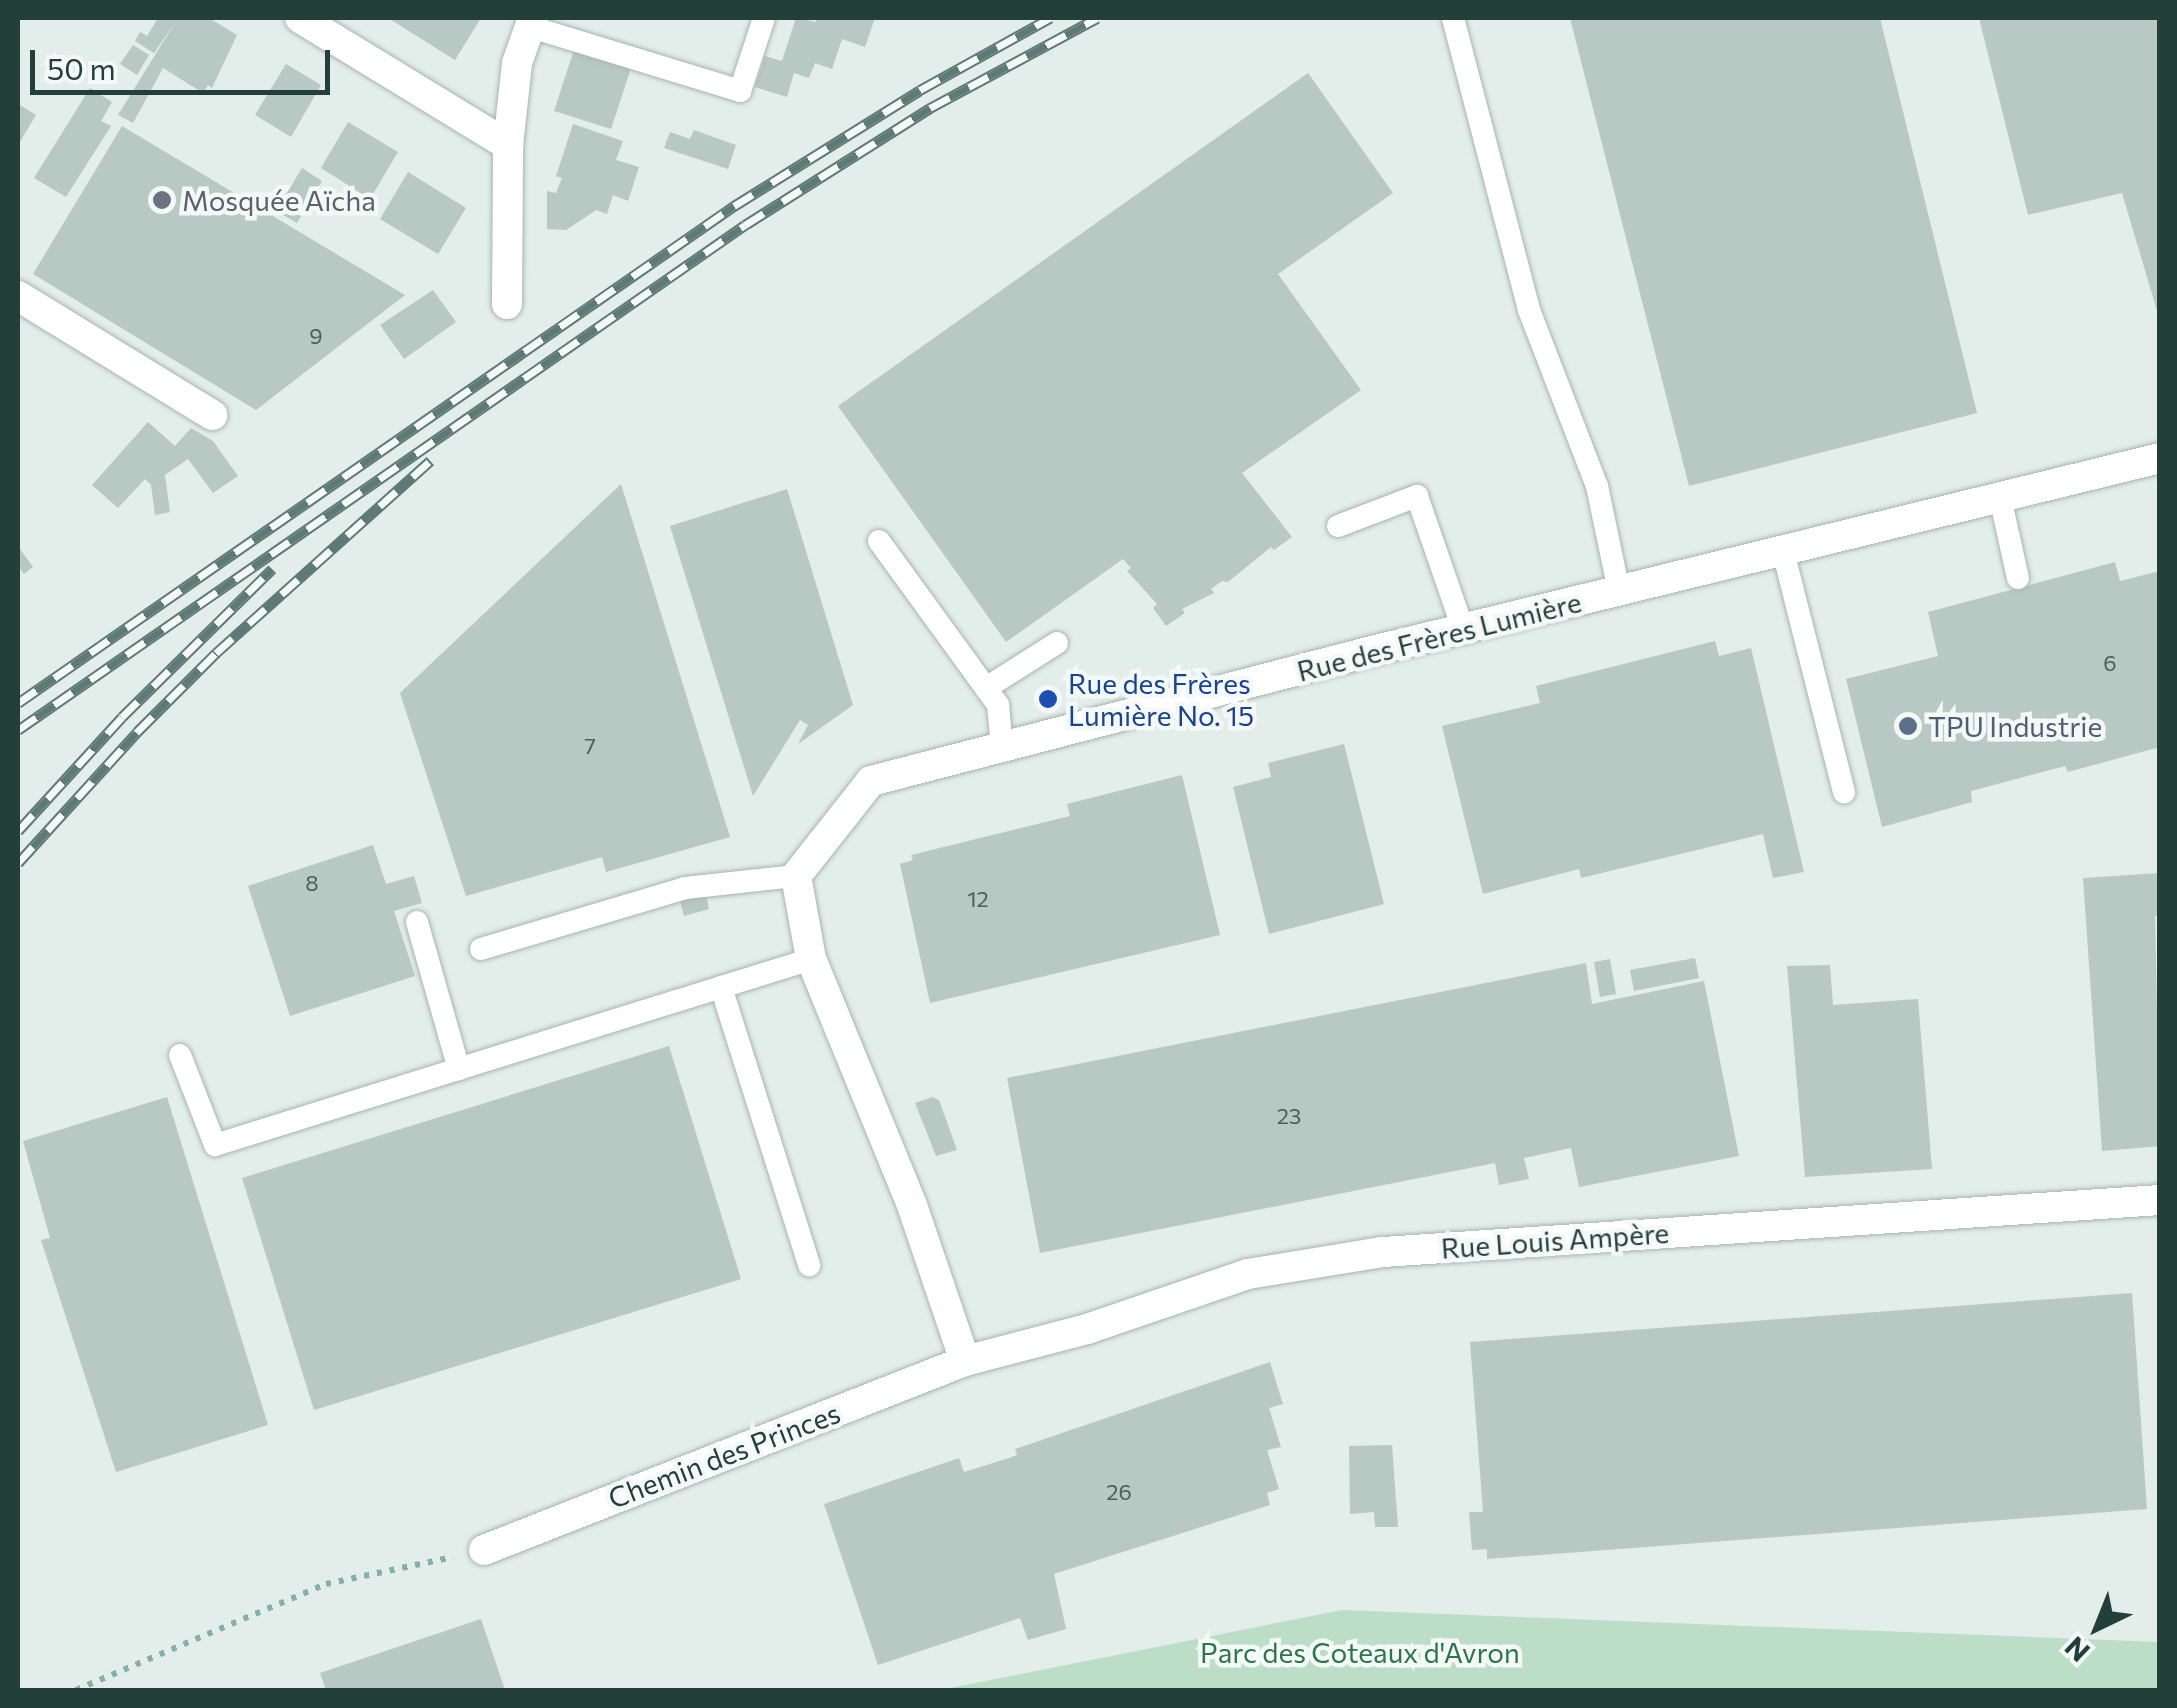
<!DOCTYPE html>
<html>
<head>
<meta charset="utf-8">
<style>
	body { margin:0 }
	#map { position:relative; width:2177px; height:1708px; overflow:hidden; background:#e3ede9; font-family:Commissioner,sans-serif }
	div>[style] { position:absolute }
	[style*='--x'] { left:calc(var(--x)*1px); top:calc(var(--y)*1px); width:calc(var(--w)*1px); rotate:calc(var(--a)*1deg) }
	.green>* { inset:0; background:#bcdec7 }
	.building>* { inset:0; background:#b8c8c2 }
	.path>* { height:6px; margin-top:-3px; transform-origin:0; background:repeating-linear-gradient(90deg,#83b1a5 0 5px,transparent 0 13px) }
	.roads { filter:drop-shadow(0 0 2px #a6b5b1) drop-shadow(0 0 2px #a6b5b1) }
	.service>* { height:22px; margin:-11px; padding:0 11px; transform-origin:11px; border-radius:11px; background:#fff }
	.minor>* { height:30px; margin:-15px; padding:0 15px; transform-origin:15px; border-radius:15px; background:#fff }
	.rail>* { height:11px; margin-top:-5.5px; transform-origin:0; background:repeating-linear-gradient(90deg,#f4f9f7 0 22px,#5d7a74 0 44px); box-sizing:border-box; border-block:2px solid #5d7a74 }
	.dots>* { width:28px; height:28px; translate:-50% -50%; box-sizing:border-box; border:5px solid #f4f9f7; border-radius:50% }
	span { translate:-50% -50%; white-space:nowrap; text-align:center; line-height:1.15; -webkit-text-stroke:9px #f4f9f7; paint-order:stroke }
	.number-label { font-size:22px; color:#48615b }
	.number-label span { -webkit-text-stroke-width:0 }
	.worship-label { font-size:28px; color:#5b616d }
	.left { translate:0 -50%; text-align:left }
	.street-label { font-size:28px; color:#233f39 }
	.transit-label { font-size:28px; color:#164399 }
	.service-label { font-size:28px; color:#4e5e75 }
	.park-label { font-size:28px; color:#2c764d }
	.frame { position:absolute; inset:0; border:20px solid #233f39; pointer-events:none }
	.north { position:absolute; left:2047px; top:1578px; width:100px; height:100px; -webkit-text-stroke:8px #f4f9f7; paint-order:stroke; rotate:223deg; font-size:28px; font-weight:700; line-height:40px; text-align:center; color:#233f39 }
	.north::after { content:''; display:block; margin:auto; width:35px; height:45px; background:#233f39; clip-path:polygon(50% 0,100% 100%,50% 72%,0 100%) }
	.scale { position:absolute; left:30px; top:50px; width:300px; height:45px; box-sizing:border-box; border:5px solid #233f39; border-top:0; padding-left:12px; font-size:30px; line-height:35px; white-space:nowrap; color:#233f39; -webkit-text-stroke:8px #f4f9f7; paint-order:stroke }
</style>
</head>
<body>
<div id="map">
	<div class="green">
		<div style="clip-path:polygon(1342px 1610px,2159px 1642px,2159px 1690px,940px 1690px)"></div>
	</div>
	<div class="building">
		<div style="clip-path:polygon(158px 18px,209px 18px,237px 35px,212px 88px,208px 85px,203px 93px,163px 68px,133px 123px,118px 115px,176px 21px,154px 53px,135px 41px,140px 32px,147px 36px)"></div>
		<div style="clip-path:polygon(388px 18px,481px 18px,455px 60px)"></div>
		<div style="clip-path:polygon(796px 18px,816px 22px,817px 18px,875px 18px,865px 47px,842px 39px,832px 69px,815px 63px,809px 78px,794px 73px,787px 97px,755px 87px,765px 56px,782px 61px)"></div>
		<div style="clip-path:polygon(1570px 18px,1880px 18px,1977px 413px,1689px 486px)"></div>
		<div style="clip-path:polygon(1979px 18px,2160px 18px,2160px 321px,2122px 193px,2028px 215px)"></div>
		<div style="clip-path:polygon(133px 45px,149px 55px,137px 75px,120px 64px)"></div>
		<div style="clip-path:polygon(575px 47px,632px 65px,611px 129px,554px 111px)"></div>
		<div style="clip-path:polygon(286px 64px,321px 85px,291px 137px,255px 115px)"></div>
		<div style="clip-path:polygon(1308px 73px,1393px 193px,1278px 274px,1361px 390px,1242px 473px,1292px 537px,1274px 550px,1271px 547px,1228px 582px,1222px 581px,1211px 589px,1214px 593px,1182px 609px,1185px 613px,1166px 626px,1153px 608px,1157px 604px,1127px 571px,1131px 568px,1123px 559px,1006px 642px,838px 406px)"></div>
		<div style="clip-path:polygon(90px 88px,112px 102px,101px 121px,111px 126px,66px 197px,34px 178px)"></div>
		<div style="clip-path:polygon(18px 104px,36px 115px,18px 145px)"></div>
		<div style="clip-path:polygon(348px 122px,398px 152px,370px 199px,321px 168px)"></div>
		<div style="clip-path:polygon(573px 124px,623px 141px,616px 160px,639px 167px,628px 201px,613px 195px,607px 214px,596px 210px,566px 230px,547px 229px,547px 191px,556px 193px,562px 178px,556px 176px)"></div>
		<div style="clip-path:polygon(122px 126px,405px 295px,256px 410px,33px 274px)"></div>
		<div style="clip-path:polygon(694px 130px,736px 145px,728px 169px,664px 148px,670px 132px,690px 139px)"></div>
		<div style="clip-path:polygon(302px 168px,322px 181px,297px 223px,276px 211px)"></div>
		<div style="clip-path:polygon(408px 172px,466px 208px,438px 254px,380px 219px)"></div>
		<div style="clip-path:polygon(433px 290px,456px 322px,404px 359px,380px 325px)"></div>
		<div style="clip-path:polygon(148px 422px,175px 446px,191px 428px,213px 441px,238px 476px,213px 493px,188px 459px,165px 475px,170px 512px,155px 515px,151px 485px,145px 479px,118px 508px,92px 485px)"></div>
		<div style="clip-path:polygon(621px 484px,730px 837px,606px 872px,602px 857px,466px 896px,400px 693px)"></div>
		<div style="clip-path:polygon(787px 489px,853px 705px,798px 744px,808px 725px,800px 720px,753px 796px,670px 526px)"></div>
		<div style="clip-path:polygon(18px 546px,33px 567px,24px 574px,18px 566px)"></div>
		<div style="clip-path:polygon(2115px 562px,2120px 581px,2160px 571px,2160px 747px,2068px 772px,2065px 766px,1971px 791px,1972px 802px,1882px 827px,1846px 679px,1938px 656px,1928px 612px)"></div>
		<div style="clip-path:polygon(1715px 641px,1719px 656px,1751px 648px,1804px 872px,1773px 878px,1763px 834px,1581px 878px,1579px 869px,1483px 894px,1442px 726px,1540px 703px,1536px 686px)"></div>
		<div style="clip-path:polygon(1344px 744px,1384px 904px,1269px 934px,1233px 787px,1271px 777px,1268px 763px)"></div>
		<div style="clip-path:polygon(1182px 775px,1220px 935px,930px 1003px,900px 864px,913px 860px,911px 855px,1070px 816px,1067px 804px)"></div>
		<div style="clip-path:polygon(373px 845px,386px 884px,414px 876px,422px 903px,394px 911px,415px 976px,290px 1016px,248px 886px)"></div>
		<div style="clip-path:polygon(2160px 873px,2160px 916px,2155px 916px,2160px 1146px,2102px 1151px,2083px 878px)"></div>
		<div style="clip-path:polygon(706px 894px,709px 909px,684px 916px,680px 901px)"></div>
		<div style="clip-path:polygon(1695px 958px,1699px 978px,1634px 991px,1630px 970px)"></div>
		<div style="clip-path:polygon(1610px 959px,1616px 994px,1600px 997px,1594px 962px)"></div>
		<div style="clip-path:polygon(1586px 963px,1592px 1004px,1704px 981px,1739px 1156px,1579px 1187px,1571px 1148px,1524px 1158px,1529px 1179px,1499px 1185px,1495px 1163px,1040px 1253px,1007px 1078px)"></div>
		<div style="clip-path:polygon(1830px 965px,1833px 1005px,1918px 999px,1932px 1169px,1805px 1177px,1787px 966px)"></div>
		<div style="clip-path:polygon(669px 1046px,741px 1279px,314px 1410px,242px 1178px)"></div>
		<div style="clip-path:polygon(167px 1097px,268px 1425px,116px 1472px,41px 1240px,50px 1238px,23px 1141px)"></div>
		<div style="clip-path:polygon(932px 1097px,939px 1100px,957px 1150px,936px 1156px,915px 1103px)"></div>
		<div style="clip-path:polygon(2132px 1293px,2147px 1509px,1487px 1559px,1487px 1549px,1472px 1550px,1469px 1512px,1483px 1512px,1470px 1342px)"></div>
		<div style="clip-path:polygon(1270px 1362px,1283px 1404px,1269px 1408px,1281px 1447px,1267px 1450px,1279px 1489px,1267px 1493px,1270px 1505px,1054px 1574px,1066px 1629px,1028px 1640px,1020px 1618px,878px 1665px,824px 1504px,959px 1458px,964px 1472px,1009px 1458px,1017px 1455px,1015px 1449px)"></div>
		<div style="clip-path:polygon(1392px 1445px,1398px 1527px,1375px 1527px,1374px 1512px,1350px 1514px,1349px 1446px)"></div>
		<div style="clip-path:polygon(481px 1619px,505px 1690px,326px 1690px,320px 1673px)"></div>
	</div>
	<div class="path">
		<div style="--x:76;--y:1690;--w:272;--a:-23"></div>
		<div style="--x:326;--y:1584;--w:130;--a:-12"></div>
	</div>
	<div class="roads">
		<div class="service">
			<div style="--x:1453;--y:18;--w:302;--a:75.4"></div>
			<div style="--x:1529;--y:310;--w:189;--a:68.9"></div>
			<div style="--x:1597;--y:486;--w:107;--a:78.2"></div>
			<div style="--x:531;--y:27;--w:219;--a:17"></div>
			<div style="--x:740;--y:91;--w:77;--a:-71.8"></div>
			<div style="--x:2000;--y:497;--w:83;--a:77.5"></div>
			<div style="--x:1338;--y:526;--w:85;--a:-20.8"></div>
			<div style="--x:1417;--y:496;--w:141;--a:70.9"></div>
			<div style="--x:879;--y:541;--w:203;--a:54"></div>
			<div style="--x:998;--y:705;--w:42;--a:84.6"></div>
			<div style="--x:1783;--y:551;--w:249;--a:75.8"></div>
			<div style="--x:986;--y:688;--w:84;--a:-32.4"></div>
			<div style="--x:417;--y:922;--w:153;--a:74.1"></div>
			<div style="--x:481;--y:949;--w:213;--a:-16.6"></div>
			<div style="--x:685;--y:888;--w:112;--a:-6.2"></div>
			<div style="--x:721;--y:987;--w:292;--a:72.4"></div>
			<div style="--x:180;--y:1055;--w:97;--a:68.7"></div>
			<div style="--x:215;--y:1145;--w:624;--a:-17.33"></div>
		</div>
		<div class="minor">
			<div style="--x:300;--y:18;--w:244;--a:31.4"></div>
			<div style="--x:18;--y:296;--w:228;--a:31.5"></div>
			<div style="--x:507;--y:304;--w:159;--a:-89.6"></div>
			<div style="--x:508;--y:145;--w:82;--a:-83.7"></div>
			<div style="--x:517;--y:63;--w:48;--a:-70.4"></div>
			<div style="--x:965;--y:1361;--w:165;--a:-108.8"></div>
			<div style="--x:912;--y:1205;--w:266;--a:-112.3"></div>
			<div style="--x:811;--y:959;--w:84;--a:-100.2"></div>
			<div style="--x:796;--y:876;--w:121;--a:-51.7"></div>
			<div style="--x:871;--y:781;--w:518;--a:-14.55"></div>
			<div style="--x:1372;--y:651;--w:811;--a:-13.76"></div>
			<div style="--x:484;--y:1550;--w:517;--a:-21.45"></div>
			<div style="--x:965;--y:1361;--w:126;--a:-14.7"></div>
			<div style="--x:1087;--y:1329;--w:170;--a:-18.9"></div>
			<div style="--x:1248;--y:1274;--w:137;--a:-9.3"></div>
			<div style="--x:1383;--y:1252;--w:779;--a:-3.83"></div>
		</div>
	</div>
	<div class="rail">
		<div style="--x:18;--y:703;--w:872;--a:-34.77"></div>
		<div style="--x:734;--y:206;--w:219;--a:-31.9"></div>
		<div style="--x:920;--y:90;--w:149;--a:-29"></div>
		<div style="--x:18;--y:730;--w:885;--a:-34.79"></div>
		<div style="--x:745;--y:225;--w:219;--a:-32.3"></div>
		<div style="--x:930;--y:108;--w:190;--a:-28.3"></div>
		<div style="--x:18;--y:831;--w:154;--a:-47.6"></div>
		<div style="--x:122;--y:717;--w:211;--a:-44.6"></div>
		<div style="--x:18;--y:863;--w:177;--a:-47.7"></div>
		<div style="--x:137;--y:732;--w:112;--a:-45"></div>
		<div style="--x:216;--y:653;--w:288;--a:-41.9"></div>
	</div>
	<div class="dots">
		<div style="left:162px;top:200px;background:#6b7280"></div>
		<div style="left:1048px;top:699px;background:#1a4fb4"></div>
		<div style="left:1908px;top:726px;background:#5c6f8a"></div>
	</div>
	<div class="number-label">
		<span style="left:316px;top:336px">9</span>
		<span style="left:2110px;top:663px">6</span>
		<span style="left:590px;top:746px">7</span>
		<span style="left:312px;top:883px">8</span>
		<span style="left:978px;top:899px">12</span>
		<span style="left:1289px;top:1116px">23</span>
		<span style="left:1119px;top:1492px">26</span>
	</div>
	<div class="worship-label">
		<span class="left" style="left:182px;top:200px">Mosquée Aïcha</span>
	</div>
	<div class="street-label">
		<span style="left:1439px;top:636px;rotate:-14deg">Rue des Frères Lumière</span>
		<span style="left:1555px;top:1240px;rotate:-4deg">Rue Louis Ampère</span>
		<span style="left:724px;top:1455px;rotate:-21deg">Chemin des Princes</span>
	</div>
	<div class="transit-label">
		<span class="left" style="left:1068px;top:699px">Rue des Frères<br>Lumière No. 15</span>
	</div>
	<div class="service-label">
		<span class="left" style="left:1928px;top:726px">TPU Industrie</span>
	</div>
	<div class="park-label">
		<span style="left:1360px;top:1652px">Parc des Coteaux d'Avron</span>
	</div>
	<div class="frame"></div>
	<div class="north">N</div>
	<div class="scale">50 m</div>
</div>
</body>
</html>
